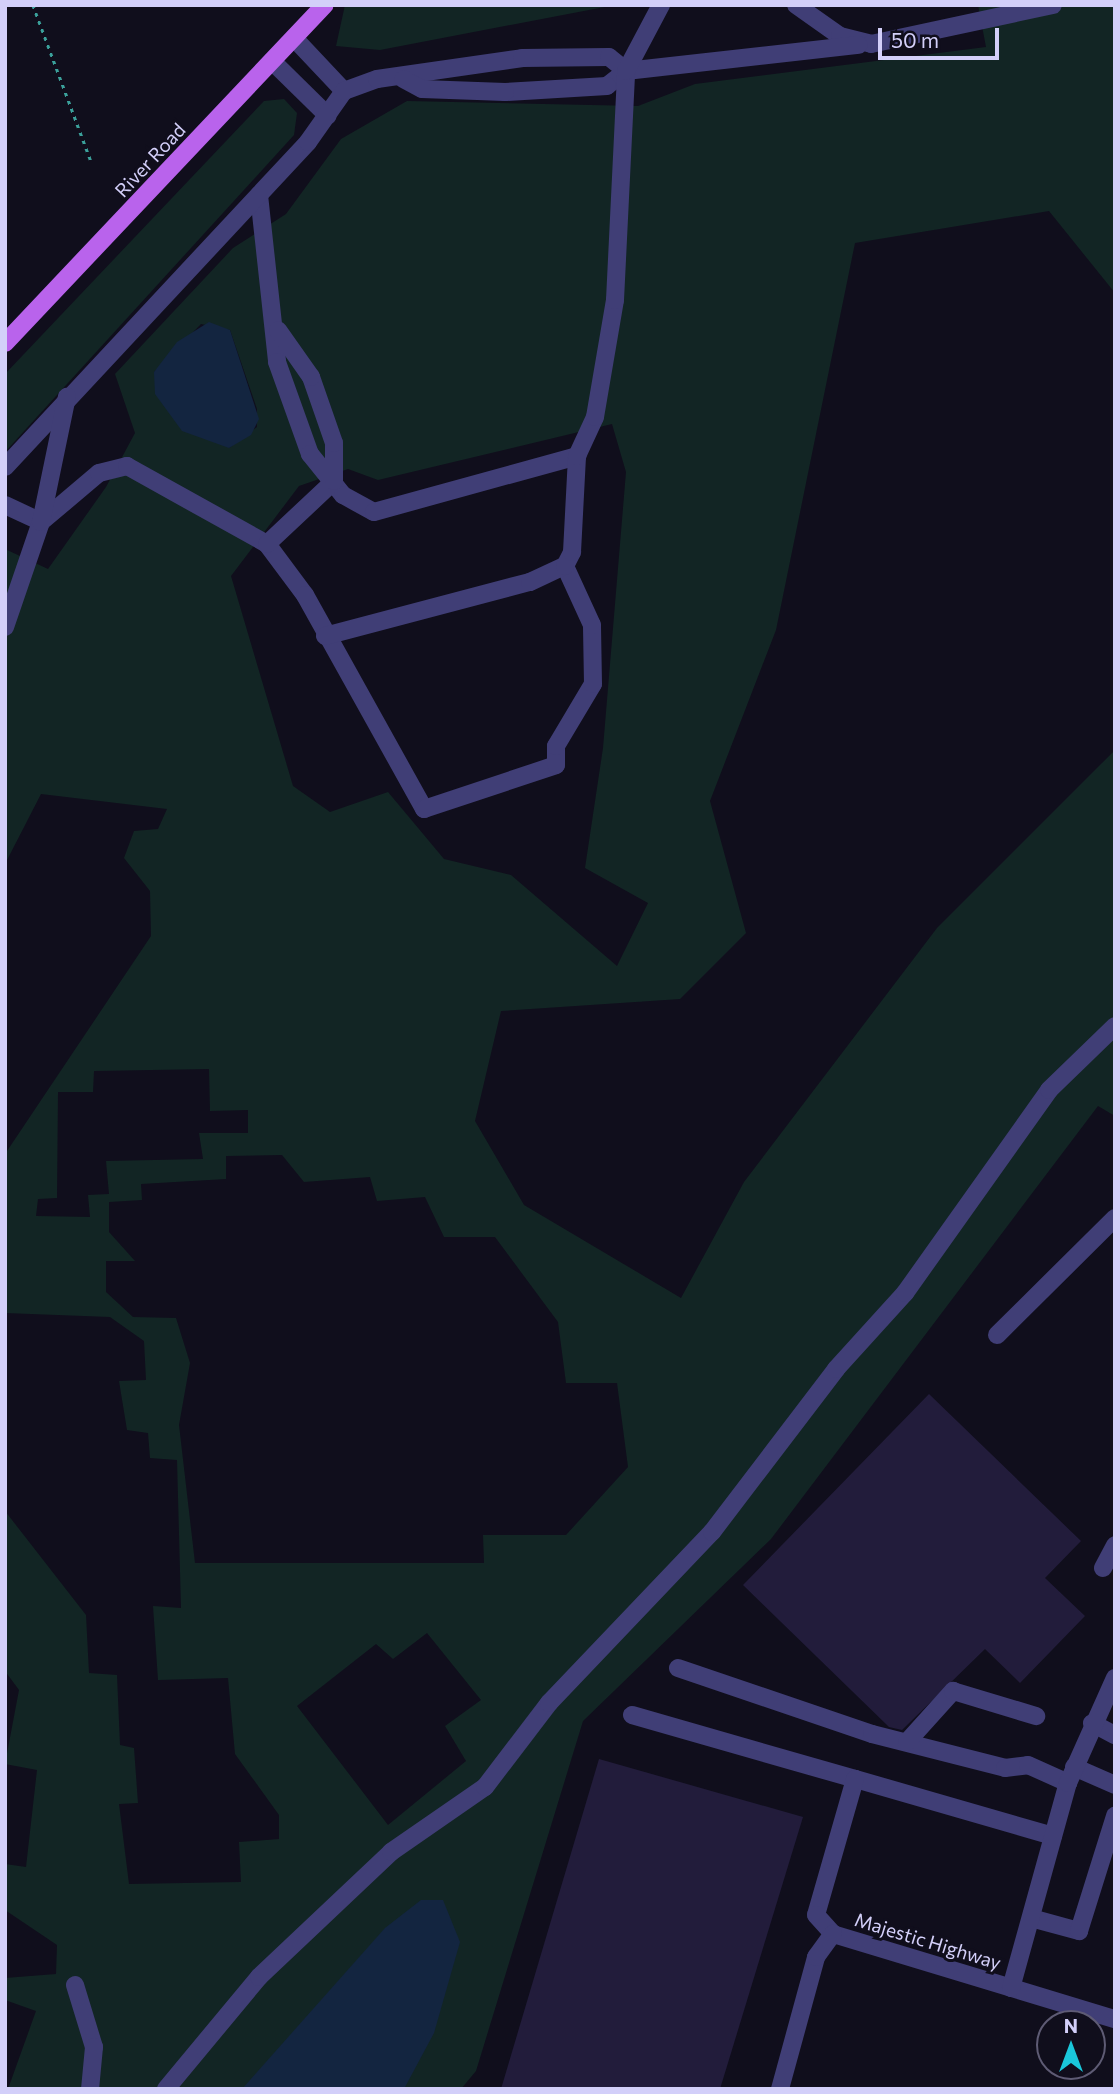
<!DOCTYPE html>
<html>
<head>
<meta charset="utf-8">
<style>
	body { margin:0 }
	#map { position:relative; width:1120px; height:2094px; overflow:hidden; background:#100e1c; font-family:Commissioner,sans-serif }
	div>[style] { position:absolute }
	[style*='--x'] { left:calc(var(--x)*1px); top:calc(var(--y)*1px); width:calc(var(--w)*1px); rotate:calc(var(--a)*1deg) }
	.green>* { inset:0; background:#122524 }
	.water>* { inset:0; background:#132540 }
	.building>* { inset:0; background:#221c3b }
	.path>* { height:2.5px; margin-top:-1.25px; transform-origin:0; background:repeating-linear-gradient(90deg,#3ba19b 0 3.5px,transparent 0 8.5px) }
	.minor>* { height:18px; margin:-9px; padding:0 9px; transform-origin:9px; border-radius:9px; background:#403e76 }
	.major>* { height:18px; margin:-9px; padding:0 9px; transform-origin:9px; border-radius:9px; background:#b963ec }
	span { translate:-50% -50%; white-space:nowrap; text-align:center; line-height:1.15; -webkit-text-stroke:6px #100e1c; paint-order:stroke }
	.street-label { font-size:19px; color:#d3cff9 }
	.frame { position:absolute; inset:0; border:7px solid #d3cff9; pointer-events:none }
	.north { position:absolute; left:1036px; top:2010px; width:70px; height:70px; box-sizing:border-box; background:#100e1c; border:2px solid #5e5b74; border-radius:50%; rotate:0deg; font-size:19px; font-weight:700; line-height:28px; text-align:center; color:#d3cff9 }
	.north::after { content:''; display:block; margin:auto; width:24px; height:32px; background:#1ac7da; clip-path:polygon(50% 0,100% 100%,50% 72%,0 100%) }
	.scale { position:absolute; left:878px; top:28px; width:121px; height:32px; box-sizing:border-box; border:4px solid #d3cff9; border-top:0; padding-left:9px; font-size:21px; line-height:24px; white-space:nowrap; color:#d3cff9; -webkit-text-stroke:5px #100e1c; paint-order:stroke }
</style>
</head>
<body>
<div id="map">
	<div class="green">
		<div style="clip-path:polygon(345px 5px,615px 5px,380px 50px,336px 46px)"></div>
		<div style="clip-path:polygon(evenodd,978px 5px,1115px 5px,1115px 293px,1049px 211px,855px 243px,776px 630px,710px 801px,746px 933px,680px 999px,501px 1011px,475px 1121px,524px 1205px,681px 1298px,744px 1182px,937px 928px,1115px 750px,1115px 1116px,1098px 1106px,771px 1539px,583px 1721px,476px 2071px,461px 2089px,8px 2089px,36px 2011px,5px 2000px,5px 1978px,56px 1974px,57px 1945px,5px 1910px,5px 1864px,26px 1867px,37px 1770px,5px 1764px,19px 1690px,5px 1671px,5px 1511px,86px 1615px,89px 1673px,117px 1675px,120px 1745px,134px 1748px,138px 1803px,119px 1804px,129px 1884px,241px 1882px,239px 1842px,279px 1839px,279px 1815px,235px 1754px,228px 1678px,158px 1680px,153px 1606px,181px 1608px,177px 1460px,150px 1458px,148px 1433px,127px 1430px,119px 1381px,146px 1380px,144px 1341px,110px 1317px,5px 1313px,5px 1154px,151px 936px,150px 891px,124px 858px,134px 831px,158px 829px,167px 809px,41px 794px,5px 864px,5px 549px,48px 569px,106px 487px,135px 433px,115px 374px,233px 248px,286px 214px,341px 139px,407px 101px,638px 106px,695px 84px,986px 47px,978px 5px,201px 324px,230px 330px,257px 409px,257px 427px,229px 448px,154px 372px,201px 324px,978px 5px,612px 424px,626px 472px,603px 748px,585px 868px,648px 903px,617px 966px,511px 875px,444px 859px,388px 792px,330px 812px,293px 786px,231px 576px,299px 486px,348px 469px,378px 480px,612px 424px,978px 5px,209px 1069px,210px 1111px,248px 1110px,248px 1133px,199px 1133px,203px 1159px,106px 1161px,109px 1194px,88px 1195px,90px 1217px,36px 1216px,38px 1199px,57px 1198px,58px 1092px,93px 1092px,94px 1071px,209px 1069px,978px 5px,282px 1155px,304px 1182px,370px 1177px,377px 1201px,425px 1197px,444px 1237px,495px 1237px,558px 1322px,566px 1383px,617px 1383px,628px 1467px,566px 1535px,483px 1535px,484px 1563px,195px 1563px,179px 1425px,190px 1363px,176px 1318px,133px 1317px,106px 1292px,106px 1261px,135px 1261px,109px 1232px,109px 1202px,142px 1200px,141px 1184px,226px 1179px,226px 1156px,282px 1155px,978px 5px,427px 1633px,481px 1700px,445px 1726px,466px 1761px,388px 1825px,297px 1706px,376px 1644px,393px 1659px,427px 1633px)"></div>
		<div style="clip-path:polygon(284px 99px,297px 113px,294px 135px,5px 452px,5px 374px,264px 101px)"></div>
	</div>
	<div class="water">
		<div style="clip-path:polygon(209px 322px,230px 330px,259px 419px,251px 435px,229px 448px,182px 431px,155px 394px,154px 372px,177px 342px)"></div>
		<div style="clip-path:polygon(421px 1900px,443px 1900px,460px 1942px,434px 2033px,404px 2089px,242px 2089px,385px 1928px)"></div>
	</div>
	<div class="building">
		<div style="clip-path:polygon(929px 1394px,1081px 1541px,1045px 1578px,1085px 1616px,1020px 1683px,985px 1649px,902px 1730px,889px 1727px,743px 1585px)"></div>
		<div style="clip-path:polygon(599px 1759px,803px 1817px,720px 2089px,501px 2089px)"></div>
	</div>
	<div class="path">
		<div style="--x:33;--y:5;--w:166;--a:69.6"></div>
	</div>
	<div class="minor">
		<div style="--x:796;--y:5;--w:54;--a:35.2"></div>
		<div style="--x:840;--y:36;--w:32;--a:14"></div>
		<div style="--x:871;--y:44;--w:186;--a:-12.1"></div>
		<div style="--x:294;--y:38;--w:73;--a:46.7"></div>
		<div style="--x:272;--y:61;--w:78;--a:44.5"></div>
		<div style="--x:626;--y:71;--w:234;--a:-6.4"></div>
		<div style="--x:259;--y:195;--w:168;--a:83.8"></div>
		<div style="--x:277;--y:362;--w:98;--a:70.3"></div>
		<div style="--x:310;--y:454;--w:53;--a:51.2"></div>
		<div style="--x:343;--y:495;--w:35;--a:29"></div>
		<div style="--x:374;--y:512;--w:211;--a:-15.4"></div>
		<div style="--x:5;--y:467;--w:444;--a:-47"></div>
		<div style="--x:308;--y:142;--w:62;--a:-54.8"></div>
		<div style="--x:344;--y:91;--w:35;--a:-20"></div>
		<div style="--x:377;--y:79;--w:147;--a:-8.2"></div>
		<div style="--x:522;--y:58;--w:87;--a:-0.7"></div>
		<div style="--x:609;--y:57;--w:22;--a:39"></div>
		<div style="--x:626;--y:71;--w:24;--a:142"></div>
		<div style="--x:607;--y:86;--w:102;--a:176.6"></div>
		<div style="--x:505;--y:92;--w:83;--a:-177.9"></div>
		<div style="--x:422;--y:89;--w:21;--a:-152"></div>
		<div style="--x:5;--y:505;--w:40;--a:25"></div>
		<div style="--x:41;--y:522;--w:76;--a:-40.2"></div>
		<div style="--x:99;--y:473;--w:29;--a:-14"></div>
		<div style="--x:127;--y:466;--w:160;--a:29.1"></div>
		<div style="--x:267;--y:544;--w:64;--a:53.3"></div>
		<div style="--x:305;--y:595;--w:245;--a:60.9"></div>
		<div style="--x:424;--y:809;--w:139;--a:-18.4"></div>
		<div style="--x:556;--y:765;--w:19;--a:-90"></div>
		<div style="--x:556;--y:746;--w:72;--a:-59.2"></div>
		<div style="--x:593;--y:684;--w:59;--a:-91"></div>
		<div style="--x:592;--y:625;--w:65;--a:-114.6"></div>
		<div style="--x:267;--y:544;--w:92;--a:-43.2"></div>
		<div style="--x:334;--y:481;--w:38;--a:-90"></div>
		<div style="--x:334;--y:443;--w:70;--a:-109.2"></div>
		<div style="--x:311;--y:377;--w:57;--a:-125.1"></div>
		<div style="--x:5;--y:627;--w:111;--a:-71.1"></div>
		<div style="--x:41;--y:522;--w:128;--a:-78.3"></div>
		<div style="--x:325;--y:636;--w:212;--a:-14.8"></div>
		<div style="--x:530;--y:582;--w:38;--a:-25"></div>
		<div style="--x:565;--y:566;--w:16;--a:-63"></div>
		<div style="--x:572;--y:552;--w:96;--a:-87"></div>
		<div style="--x:577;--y:456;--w:43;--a:-65.2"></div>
		<div style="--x:595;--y:417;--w:119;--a:-80.3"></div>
		<div style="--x:615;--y:300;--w:229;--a:-87.2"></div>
		<div style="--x:626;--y:71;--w:75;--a:-62.1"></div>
		<div style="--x:997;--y:1335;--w:166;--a:-44.8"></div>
		<div style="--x:1103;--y:1568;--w:26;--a:-62"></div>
		<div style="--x:678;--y:1668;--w:205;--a:18.8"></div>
		<div style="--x:872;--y:1734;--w:137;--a:14.3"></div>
		<div style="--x:1005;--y:1768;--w:23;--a:-7"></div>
		<div style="--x:1028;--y:1765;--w:44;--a:24.2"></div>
		<div style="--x:632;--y:1715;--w:232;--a:16"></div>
		<div style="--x:1092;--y:1723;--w:26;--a:28"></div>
		<div style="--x:907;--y:1742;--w:69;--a:-48"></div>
		<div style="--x:953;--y:1691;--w:87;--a:16.8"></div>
		<div style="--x:1074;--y:1767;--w:45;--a:23.7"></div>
		<div style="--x:1053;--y:1836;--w:206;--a:-163.9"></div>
		<div style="--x:855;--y:1779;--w:141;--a:106"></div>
		<div style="--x:816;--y:1915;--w:25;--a:48"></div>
		<div style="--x:833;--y:1934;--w:295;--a:16.8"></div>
		<div style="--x:1031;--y:1918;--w:50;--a:15.2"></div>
		<div style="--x:1079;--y:1931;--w:121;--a:-72.6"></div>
		<div style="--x:75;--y:1985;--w:65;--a:73"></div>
		<div style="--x:94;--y:2047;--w:42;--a:95.4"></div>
		<div style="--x:1011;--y:1988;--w:213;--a:-74.5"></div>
		<div style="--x:1068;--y:1783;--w:115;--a:-65.9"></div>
		<div style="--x:166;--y:2089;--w:146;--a:-50.3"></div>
		<div style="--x:259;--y:1977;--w:182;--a:-43.4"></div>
		<div style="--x:391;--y:1852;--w:114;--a:-34.7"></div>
		<div style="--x:485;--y:1787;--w:106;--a:-52.7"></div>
		<div style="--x:549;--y:1703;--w:236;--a:-46.4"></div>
		<div style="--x:712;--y:1532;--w:205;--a:-52.7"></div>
		<div style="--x:836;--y:1369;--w:103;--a:-47.8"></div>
		<div style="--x:905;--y:1293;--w:249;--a:-54.6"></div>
		<div style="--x:1049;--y:1090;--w:92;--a:-44.1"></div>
		<div style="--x:780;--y:2089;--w:137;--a:-74.7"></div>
		<div style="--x:816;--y:1957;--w:29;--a:-54"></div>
	</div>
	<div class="major">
		<div style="--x:5;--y:343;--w:465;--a:-46.6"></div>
	</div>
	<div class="street-label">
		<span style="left:150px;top:160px;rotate:-47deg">River Road</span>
		<span style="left:928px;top:1941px;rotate:17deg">Majestic Highway</span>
	</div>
	<div class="frame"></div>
	<div class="north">N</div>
	<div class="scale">50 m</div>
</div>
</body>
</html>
